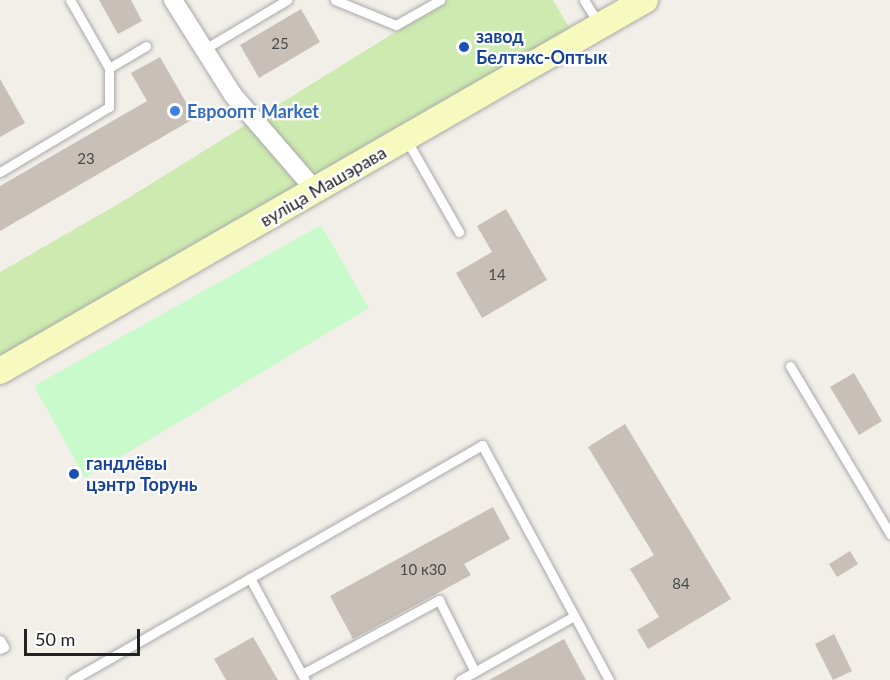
<!DOCTYPE html>
<html>
<head>
<meta charset="utf-8">
<style>
	body { margin:0 }
	#map { position:relative; width:890px; height:680px; overflow:hidden; background:#f2efe9; font-family:Lato,sans-serif }
	div>[style] { position:absolute }
	[style*='--x'] { left:calc(var(--x)*1px); top:calc(var(--y)*1px); width:calc(var(--w)*1px); rotate:calc(var(--a)*1deg) }
	.grass>* { inset:0; background:#cdebb0 }
	.park>* { inset:0; background:#c8facc }
	.building>* { inset:0; background:#c7bfb8 }
	.roads { filter:drop-shadow(0 0 2px #a9a9a9) drop-shadow(0 0 2px #a9a9a9) }
	.lane>* { height:9px; margin:-4.5px; padding:0 4.5px; transform-origin:4.5px; border-radius:4.5px; background:#fff }
	.street>* { height:18px; margin:-9px; padding:0 9px; transform-origin:9px; border-radius:9px; background:#fff }
	.secondary>* { height:26px; margin:-13px; padding:0 13px; transform-origin:13px; border-radius:13px; background:#f7fabf }
	.dots>* { width:16px; height:16px; translate:-50% -50%; box-sizing:border-box; border:3px solid #fff; border-radius:50% }
	span { translate:-50% -50%; white-space:nowrap; text-align:center; line-height:1.15; -webkit-text-stroke:4.5px #fff; paint-order:stroke }
	.number-label { font-size:15px; color:#4b4948 }
	.number-label span { -webkit-text-stroke-width:0 }
	.transit-label { font-size:18px; color:#164399; font-weight:700 }
	.left { translate:0 -50%; text-align:left }
	.shop-label { font-size:18px; color:#366cbe; font-weight:700 }
	.street-label { font-size:18px; color:#222 }
	.scale { position:absolute; left:24px; top:629px; width:116px; height:27px; box-sizing:border-box; border:3px solid #222; border-top:0; padding-left:8px; font-size:18px; line-height:21px; white-space:nowrap; color:#222; -webkit-text-stroke:4px #fff; paint-order:stroke }
</style>
</head>
<body>
<div id="map">
	<div class="grass">
		<div style="clip-path:polygon(447px 0,553px 0,570px 29px,0 356px,0 272px,120px 203px)"></div>
	</div>
	<div class="park">
		<div style="clip-path:polygon(321px 225px,369px 308px,85px 478px,34px 386px)"></div>
	</div>
	<div class="building">
		<div style="clip-path:polygon(99px 0,131px 0,142px 21px,118px 34px)"></div>
		<div style="clip-path:polygon(301px 9px,320px 42px,259px 78px,240px 45px)"></div>
		<div style="clip-path:polygon(160px 57px,195px 118px,0 231px,0 186px,147px 101px,131px 73px)"></div>
		<div style="clip-path:polygon(0 79px,25px 123px,0 137px)"></div>
		<div style="clip-path:polygon(506px 209px,547px 280px,482px 318px,456px 273px,492px 252px,477px 226px)"></div>
		<div style="clip-path:polygon(854px 373px,882px 421px,859px 435px,830px 387px)"></div>
		<div style="clip-path:polygon(625px 424px,731px 599px,648px 649px,637px 630px,659px 617px,630px 569px,654px 555px,588px 447px)"></div>
		<div style="clip-path:polygon(493px 507px,510px 539px,464px 564px,471px 575px,353px 639px,330px 596px)"></div>
		<div style="clip-path:polygon(850px 551px,858px 564px,837px 577px,829px 564px)"></div>
		<div style="clip-path:polygon(834px 634px,852px 671px,833px 680px,815px 644px)"></div>
		<div style="clip-path:polygon(253px 637px,278px 680px,226px 680px,214px 659px)"></div>
		<div style="clip-path:polygon(564px 639px,586px 680px,489px 680px)"></div>
	</div>
	<div class="roads">
		<div class="lane">
			<div style="--x:335;--y:0;--w:66;--a:22.3"></div>
			<div style="--x:396;--y:25;--w:51;--a:-29.6"></div>
			<div style="--x:584;--y:0;--w:28;--a:58"></div>
			<div style="--x:203;--y:50;--w:98;--a:-30.8"></div>
			<div style="--x:109;--y:68;--w:43;--a:-30.7"></div>
			<div style="--x:406;--y:139;--w:107;--a:60.3"></div>
			<div style="--x:0;--y:172;--w:127;--a:-30.8"></div>
			<div style="--x:109;--y:107;--w:39;--a:-90"></div>
			<div style="--x:109;--y:68;--w:78;--a:-119.8"></div>
			<div style="--x:790;--y:366;--w:196;--a:59.2"></div>
			<div style="--x:250;--y:578;--w:116;--a:61.7"></div>
			<div style="--x:0;--y:640;--w:8;--a:60"></div>
			<div style="--x:4;--y:647;--w:4;--a:153"></div>
			<div style="--x:302;--y:674;--w:156;--a:-28.4"></div>
			<div style="--x:439;--y:600;--w:80;--a:63.4"></div>
			<div style="--x:72;--y:680;--w:473;--a:-29.8"></div>
			<div style="--x:482;--y:445;--w:267;--a:61.6"></div>
			<div style="--x:460;--y:680;--w:131;--a:-29.3"></div>
		</div>
		<div class="street">
			<div style="--x:173;--y:0;--w:112;--a:57.7"></div>
			<div style="--x:233;--y:95;--w:125;--a:49.2"></div>
		</div>
		<div class="secondary">
			<div style="--x:0;--y:371;--w:744;--a:-29.91"></div>
		</div>
	</div>
	<div class="dots">
		<div style="left:464px;top:47px;background:#1a4fb4"></div>
		<div style="left:175px;top:111px;background:#3f7fe0"></div>
		<div style="left:74px;top:474px;background:#1a4fb4"></div>
	</div>
	<div class="number-label">
		<span style="left:280px;top:44px">25</span>
		<span style="left:86px;top:159px">23</span>
		<span style="left:497px;top:275px">14</span>
		<span style="left:423px;top:570px">10 к30</span>
		<span style="left:681px;top:584px">84</span>
	</div>
	<div class="transit-label">
		<span class="left" style="left:476px;top:47px">завод<br>Белтэкс-Оптык</span>
		<span class="left" style="left:86px;top:474px">гандлёвы<br>цэнтр Торунь</span>
	</div>
	<div class="shop-label">
		<span class="left" style="left:187px;top:111px">Евроопт Market</span>
	</div>
	<div class="street-label">
		<span style="left:323px;top:186px;rotate:-30deg">вуліца Машэрава</span>
	</div>
	<div class="scale">50 m</div>
</div>
</body>
</html>
